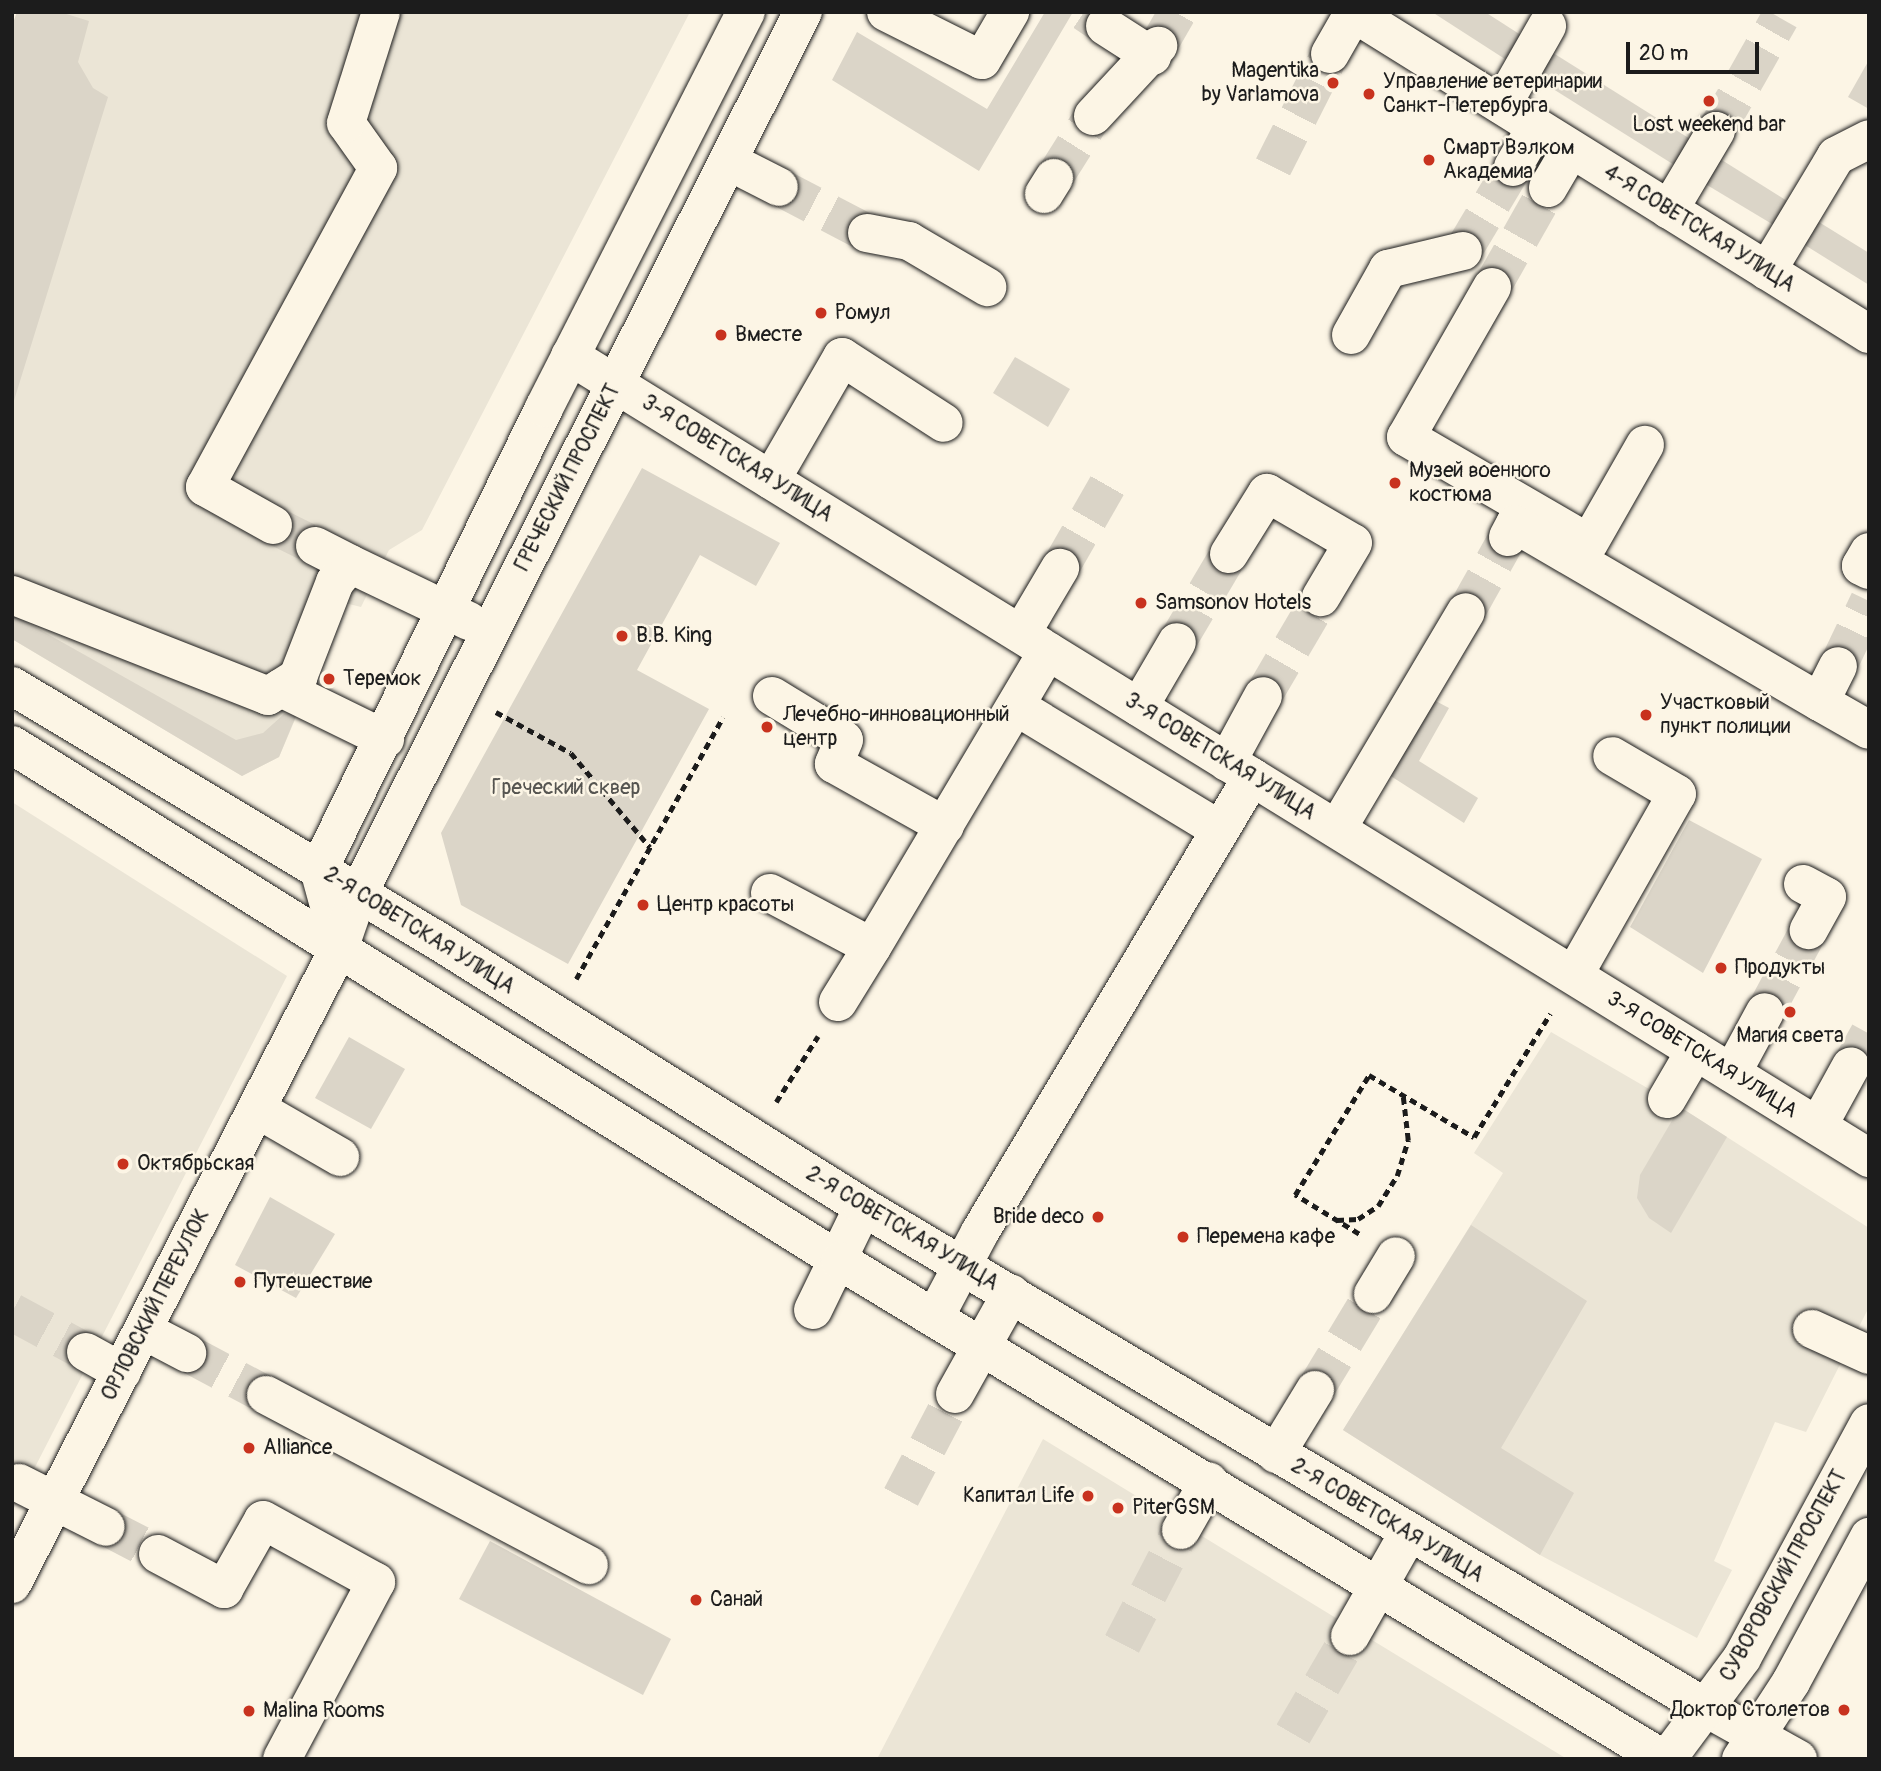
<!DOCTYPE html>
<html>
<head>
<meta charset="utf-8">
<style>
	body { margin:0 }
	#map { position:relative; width:1881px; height:1771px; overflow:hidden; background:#fcf5e5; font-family:Pangolin,sans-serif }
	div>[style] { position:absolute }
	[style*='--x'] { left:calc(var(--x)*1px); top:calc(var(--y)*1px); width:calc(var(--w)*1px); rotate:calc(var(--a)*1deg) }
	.built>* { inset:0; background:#ebe5d6 }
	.green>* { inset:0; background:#dbd5c8 }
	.minor-tunnel>* { height:38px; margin-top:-19px; transform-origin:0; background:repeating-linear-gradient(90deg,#dad4c7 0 38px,transparent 0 57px) }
	.path>* { height:4.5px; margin-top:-2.25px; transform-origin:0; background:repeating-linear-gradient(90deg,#1c1c1c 0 7px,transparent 0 12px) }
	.roads { filter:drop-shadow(0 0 2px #1c1c1c) drop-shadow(0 0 2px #1c1c1c) }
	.minor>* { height:38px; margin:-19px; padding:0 19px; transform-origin:19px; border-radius:19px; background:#fcf5e5 }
	.major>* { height:38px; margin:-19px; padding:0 19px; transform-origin:19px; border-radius:19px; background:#fcf5e5 }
	.dots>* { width:19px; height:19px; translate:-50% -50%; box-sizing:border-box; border:4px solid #fcf5e5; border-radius:50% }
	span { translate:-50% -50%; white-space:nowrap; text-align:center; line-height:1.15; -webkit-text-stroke:5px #fcf5e5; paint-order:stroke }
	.poi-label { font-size:21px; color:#1c1c1c }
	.right { translate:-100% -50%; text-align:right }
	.left { translate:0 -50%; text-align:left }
	.street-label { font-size:21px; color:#1c1c1c }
	.park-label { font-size:21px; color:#555450 }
	.frame { position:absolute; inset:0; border:14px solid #1c1c1c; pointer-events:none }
	.scale { position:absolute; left:1626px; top:42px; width:133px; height:32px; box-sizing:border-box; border:4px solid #1c1c1c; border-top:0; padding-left:9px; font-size:21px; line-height:24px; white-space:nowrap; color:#1c1c1c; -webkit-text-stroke:5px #fcf5e5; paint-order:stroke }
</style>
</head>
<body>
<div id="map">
	<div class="built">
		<div style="clip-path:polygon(17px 12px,690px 12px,422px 530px,389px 550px,361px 607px,345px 603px,279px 757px,242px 776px,12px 639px,12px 26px)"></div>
		<div style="clip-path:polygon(12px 802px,287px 976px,12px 1512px)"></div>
		<div style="clip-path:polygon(1551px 1032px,1680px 1107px,1869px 1228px,1869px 1307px,1806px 1432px,1775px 1422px,1714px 1561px,1732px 1570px,1697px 1638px,1540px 1555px,1343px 1430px,1503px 1173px,1474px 1153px)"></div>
		<div style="clip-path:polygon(1043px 1439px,1567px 1759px,877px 1759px)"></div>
	</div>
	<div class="green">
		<div style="clip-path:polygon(17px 12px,60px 12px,89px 21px,78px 62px,93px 88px,108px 97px,12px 407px,12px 26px)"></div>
		<div style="clip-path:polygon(1045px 12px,1073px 12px,979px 171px,832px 80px,857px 32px,987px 109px)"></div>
		<div style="clip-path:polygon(1432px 12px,1485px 12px,1524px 37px,1508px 61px)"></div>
		<div style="clip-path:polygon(1550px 51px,1695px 142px,1679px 168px,1534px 77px)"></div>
		<div style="clip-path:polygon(1869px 60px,1869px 109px,1848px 97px)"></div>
		<div style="clip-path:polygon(1717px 157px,1792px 204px,1777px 227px,1702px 182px)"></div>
		<div style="clip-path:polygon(1814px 219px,1869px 253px,1869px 285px,1800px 242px)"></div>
		<div style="clip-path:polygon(1015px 357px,1070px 389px,1048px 427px,993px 393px)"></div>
		<div style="clip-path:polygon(642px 468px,780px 543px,756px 586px,700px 555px,637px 670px,709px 709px,568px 964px,461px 905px,441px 833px)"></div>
		<div style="clip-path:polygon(12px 614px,236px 740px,263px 733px,284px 714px,298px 711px,279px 757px,242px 776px,12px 639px)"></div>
		<div style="clip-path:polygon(1430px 698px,1449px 708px,1419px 761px,1478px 798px,1464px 823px,1386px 773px)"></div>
		<div style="clip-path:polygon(1689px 820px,1762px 859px,1703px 973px,1630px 927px)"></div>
		<div style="clip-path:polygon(349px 1037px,405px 1069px,371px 1129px,315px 1098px)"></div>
		<div style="clip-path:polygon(1680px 1107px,1727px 1137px,1671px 1233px,1649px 1218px,1637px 1198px,1640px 1175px)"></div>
		<div style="clip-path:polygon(270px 1197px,335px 1234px,296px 1298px,235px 1265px)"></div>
		<div style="clip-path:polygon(1471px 1225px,1587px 1301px,1501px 1448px,1574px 1493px,1540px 1555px,1343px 1430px)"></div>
		<div style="clip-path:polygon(490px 1541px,671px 1639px,643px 1695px,459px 1599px)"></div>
	</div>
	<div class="minor-tunnel">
		<div style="--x:1084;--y:12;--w:25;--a:34"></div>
		<div style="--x:1158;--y:46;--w:39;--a:-60"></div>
		<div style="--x:1716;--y:131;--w:130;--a:-60.5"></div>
		<div style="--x:1273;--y:167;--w:127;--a:-63.2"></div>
		<div style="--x:1054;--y:178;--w:73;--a:-57.8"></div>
		<div style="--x:779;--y:187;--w:99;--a:27.6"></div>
		<div style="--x:1463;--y:251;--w:98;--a:-59.2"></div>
		<div style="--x:1492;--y:287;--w:114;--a:-60.5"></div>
		<div style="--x:273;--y:525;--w:47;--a:26.6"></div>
		<div style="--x:1060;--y:568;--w:111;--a:-60.2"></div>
		<div style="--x:1466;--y:612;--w:86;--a:-60.8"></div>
		<div style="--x:1177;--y:642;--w:102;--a:-59.4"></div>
		<div style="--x:1838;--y:666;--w:72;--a:-64.5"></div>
		<div style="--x:1263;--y:696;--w:115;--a:-59.6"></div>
		<div style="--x:1765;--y:1012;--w:93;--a:-61.8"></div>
		<div style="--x:1851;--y:1066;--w:37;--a:-61"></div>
		<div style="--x:12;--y:1312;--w:84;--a:28.4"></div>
		<div style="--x:187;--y:1353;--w:89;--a:28"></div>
		<div style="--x:1315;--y:1390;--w:112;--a:-58.9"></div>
		<div style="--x:901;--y:1497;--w:116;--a:-62.3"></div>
		<div style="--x:106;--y:1527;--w:59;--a:27.4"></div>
		<div style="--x:1122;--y:1644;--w:128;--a:-62.6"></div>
		<div style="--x:1293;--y:1734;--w:113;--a:-59.8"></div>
	</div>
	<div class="path">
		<div style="--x:496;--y:712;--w:85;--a:28.7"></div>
		<div style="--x:571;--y:753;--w:123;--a:50"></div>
		<div style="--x:576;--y:979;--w:300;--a:-60.7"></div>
		<div style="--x:776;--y:1102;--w:78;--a:-57.5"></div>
		<div style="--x:1337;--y:1220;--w:21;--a:-3"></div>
		<div style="--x:1358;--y:1219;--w:24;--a:-33"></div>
		<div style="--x:1378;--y:1206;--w:36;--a:-58"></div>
		<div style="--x:1397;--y:1176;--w:38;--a:-73"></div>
		<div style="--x:1408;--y:1140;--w:44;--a:-96.5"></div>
		<div style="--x:1359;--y:1234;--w:75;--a:-148.6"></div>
		<div style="--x:1295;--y:1195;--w:141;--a:-58.3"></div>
		<div style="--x:1369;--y:1075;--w:122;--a:30.6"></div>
		<div style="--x:1474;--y:1137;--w:145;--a:-58.3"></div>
	</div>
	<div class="roads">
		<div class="minor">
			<div style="--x:886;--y:12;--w:107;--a:26.6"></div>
			<div style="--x:982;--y:60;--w:56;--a:-59.7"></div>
			<div style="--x:1352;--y:12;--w:609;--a:31.92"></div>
			<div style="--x:1105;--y:26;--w:56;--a:32.6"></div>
			<div style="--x:1330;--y:54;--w:48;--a:-60.3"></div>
			<div style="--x:1502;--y:105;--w:91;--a:-60.3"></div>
			<div style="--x:1093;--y:116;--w:96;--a:-47.1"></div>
			<div style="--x:728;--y:161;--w:57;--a:27"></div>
			<div style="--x:1513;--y:167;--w:46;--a:-60.1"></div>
			<div style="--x:1548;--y:188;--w:45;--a:-59.5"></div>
			<div style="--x:1044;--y:194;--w:19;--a:-58"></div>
			<div style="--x:1669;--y:210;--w:92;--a:-59.3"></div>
			<div style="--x:867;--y:233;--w:43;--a:10.8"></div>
			<div style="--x:909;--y:241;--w:91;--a:30.5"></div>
			<div style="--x:1767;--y:271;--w:134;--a:-59"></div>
			<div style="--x:1836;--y:156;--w:37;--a:-27"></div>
			<div style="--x:1492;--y:287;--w:173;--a:119.8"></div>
			<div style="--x:1406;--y:437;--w:211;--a:30.1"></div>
			<div style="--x:1589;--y:543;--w:113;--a:-60.3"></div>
			<div style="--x:1351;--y:335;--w:76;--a:-60.7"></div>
			<div style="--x:1388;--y:269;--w:77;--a:-13.5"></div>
			<div style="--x:570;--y:356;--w:1527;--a:31.69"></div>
			<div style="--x:771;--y:480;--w:142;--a:-60"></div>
			<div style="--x:842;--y:357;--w:121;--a:32.9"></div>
			<div style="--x:273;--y:525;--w:78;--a:-150.8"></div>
			<div style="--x:205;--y:487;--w:363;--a:-61.5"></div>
			<div style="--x:378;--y:168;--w:55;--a:-125.4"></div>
			<div style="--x:346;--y:123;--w:116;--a:-72.5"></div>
			<div style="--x:1508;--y:537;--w:15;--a:-62"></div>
			<div style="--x:1515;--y:524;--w:353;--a:30.3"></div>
			<div style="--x:1820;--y:702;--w:40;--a:-63.4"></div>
			<div style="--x:315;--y:546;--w:39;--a:27"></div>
			<div style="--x:1869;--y:552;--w:16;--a:120"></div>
			<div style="--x:1861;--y:566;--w:9;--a:27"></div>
			<div style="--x:1229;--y:554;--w:72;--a:-58.1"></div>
			<div style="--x:1267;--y:493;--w:99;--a:30.2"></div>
			<div style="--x:1353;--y:543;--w:63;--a:120.7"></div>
			<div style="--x:12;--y:595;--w:275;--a:21.5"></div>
			<div style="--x:268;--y:696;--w:36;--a:-32"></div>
			<div style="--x:298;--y:677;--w:102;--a:-68.7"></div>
			<div style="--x:335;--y:582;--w:23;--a:-50"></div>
			<div style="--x:350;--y:564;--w:132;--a:25.6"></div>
			<div style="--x:1021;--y:634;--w:77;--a:-59.4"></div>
			<div style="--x:281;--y:688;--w:116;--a:26.1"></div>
			<div style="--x:772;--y:696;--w:84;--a:31.4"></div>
			<div style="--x:844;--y:740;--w:26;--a:113"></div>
			<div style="--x:834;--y:764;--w:127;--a:29.2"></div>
			<div style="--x:1820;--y:702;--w:56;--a:29.7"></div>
			<div style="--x:1017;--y:707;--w:237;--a:31.2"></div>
			<div style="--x:1139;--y:707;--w:75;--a:-59.7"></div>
			<div style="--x:1227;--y:762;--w:75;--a:-61.4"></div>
			<div style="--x:1337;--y:829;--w:252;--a:-59.3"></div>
			<div style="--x:1803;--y:884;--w:27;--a:28"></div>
			<div style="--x:1827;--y:897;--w:38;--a:119"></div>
			<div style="--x:770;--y:893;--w:115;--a:27.9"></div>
			<div style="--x:872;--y:947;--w:344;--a:-59.3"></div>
			<div style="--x:340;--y:946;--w:80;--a:-105.3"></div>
			<div style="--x:319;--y:869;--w:513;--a:-63.98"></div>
			<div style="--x:544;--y:408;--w:445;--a:-63"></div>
			<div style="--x:1574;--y:975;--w:208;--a:-60.4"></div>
			<div style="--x:1677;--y:794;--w:75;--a:-149.7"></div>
			<div style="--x:838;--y:1002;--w:65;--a:-58.3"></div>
			<div style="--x:1732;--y:1073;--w:69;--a:-61.6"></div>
			<div style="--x:1667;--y:1099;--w:56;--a:-59.7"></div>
			<div style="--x:257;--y:1109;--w:96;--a:30"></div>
			<div style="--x:1818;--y:1126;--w:68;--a:-61.2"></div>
			<div style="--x:1373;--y:1294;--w:44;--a:-58.8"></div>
			<div style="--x:813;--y:1310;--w:114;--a:-64.1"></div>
			<div style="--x:935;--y:1317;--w:96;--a:-62.1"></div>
			<div style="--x:980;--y:1232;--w:530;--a:-59.13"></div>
			<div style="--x:1812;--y:1329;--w:63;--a:24.5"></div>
			<div style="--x:143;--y:1330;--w:50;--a:27.6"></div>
			<div style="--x:86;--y:1352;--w:41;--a:29.1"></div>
			<div style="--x:955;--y:1394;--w:115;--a:-60.8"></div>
			<div style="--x:266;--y:1395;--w:365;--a:27.8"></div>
			<div style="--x:1276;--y:1454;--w:75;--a:-58.6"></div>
			<div style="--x:19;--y:1483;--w:97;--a:26.8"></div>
			<div style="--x:1181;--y:1530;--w:56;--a:-60.3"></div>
			<div style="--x:158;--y:1554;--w:75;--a:27.9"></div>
			<div style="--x:224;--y:1589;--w:79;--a:-60.5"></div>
			<div style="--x:263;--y:1520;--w:129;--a:28.8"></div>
			<div style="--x:376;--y:1582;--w:200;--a:118"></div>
			<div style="--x:12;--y:1584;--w:717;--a:-62.79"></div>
			<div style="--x:340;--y:946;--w:55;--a:-70.9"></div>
			<div style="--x:358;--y:894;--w:988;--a:-63.23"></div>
			<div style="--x:1350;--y:1636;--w:117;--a:-60.4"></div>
			<div style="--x:1708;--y:1709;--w:103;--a:29.1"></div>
		</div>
		<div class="major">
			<div style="--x:12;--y:686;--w:493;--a:30.9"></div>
			<div style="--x:435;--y:939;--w:505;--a:32.05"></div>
			<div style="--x:863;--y:1207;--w:983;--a:30.71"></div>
			<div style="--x:12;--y:745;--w:976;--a:31.93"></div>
			<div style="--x:840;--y:1261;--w:962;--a:31.18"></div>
			<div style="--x:1667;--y:1759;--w:126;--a:-53.4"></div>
			<div style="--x:1742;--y:1658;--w:267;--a:-61.6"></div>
			<div style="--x:1741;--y:1759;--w:92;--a:-57"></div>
			<div style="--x:1791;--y:1682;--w:165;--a:-61.7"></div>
		</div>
	</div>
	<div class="dots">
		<div style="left:1333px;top:83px;background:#c8321e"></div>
		<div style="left:1369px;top:94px;background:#c8321e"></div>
		<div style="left:1709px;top:101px;background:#c8321e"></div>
		<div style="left:1429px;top:160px;background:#c8321e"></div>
		<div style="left:821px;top:313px;background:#c8321e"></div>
		<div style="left:721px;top:335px;background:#c8321e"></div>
		<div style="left:1395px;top:483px;background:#c8321e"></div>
		<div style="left:1141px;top:603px;background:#c8321e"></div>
		<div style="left:622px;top:636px;background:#c8321e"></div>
		<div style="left:329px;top:679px;background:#c8321e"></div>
		<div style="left:1646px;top:715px;background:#c8321e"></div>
		<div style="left:767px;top:727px;background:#c8321e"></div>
		<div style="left:643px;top:905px;background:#c8321e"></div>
		<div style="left:1721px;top:968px;background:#c8321e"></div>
		<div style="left:1790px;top:1012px;background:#c8321e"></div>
		<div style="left:123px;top:1164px;background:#c8321e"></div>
		<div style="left:1098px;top:1217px;background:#c8321e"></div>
		<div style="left:1183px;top:1237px;background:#c8321e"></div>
		<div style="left:240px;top:1282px;background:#c8321e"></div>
		<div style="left:249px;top:1448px;background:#c8321e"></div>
		<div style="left:1088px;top:1496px;background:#c8321e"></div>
		<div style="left:1118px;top:1508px;background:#c8321e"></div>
		<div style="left:696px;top:1600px;background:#c8321e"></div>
		<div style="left:1844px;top:1710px;background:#c8321e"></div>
		<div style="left:249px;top:1711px;background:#c8321e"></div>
	</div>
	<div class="poi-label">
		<span class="right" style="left:1319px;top:83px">Magentika<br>by Varlamova</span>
		<span class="left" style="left:1383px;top:94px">Управление ветеринарии<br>Санкт-Петербурга</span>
		<span style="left:1709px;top:125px">Lost weekend bar</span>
		<span class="left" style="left:1443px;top:160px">Смарт Вэлком<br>Академиа</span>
		<span class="left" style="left:835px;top:313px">Ромул</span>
		<span class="left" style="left:735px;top:335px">Вместе</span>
		<span class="left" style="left:1409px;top:483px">Музей военного<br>костюма</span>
		<span class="left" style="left:1155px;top:603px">Samsonov Hotels</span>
		<span class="left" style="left:636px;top:636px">B.B. King</span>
		<span class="left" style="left:343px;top:679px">Теремок</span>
		<span class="left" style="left:1660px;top:715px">Участковый<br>пункт полиции</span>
		<span class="left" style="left:783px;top:727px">Лечебно-инновационный<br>центр</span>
		<span class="left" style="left:657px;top:905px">Центр красоты</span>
		<span class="left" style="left:1735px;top:968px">Продукты</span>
		<span style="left:1790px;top:1036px">Магия света</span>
		<span class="left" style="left:137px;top:1164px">Октябрьская</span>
		<span class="right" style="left:1084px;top:1217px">Bride deco</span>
		<span class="left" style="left:1197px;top:1237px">Перемена кафе</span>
		<span class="left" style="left:254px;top:1282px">Путешествие</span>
		<span class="left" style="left:263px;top:1448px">Alliance</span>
		<span class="right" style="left:1074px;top:1496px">Капитал Life</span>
		<span class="left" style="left:1132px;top:1508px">PiterGSM</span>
		<span class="left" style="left:710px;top:1600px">Санай</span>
		<span class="right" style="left:1830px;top:1710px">Доктор Столетов</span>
		<span class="left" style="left:263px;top:1711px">Malina Rooms</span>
	</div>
	<div class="street-label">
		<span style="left:1699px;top:229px;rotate:32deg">4-Я СОВЕТСКАЯ УЛИЦА</span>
		<span style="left:737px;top:459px;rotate:32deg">3-Я СОВЕТСКАЯ УЛИЦА</span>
		<span style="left:568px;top:478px;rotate:-63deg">ГРЕЧЕСКИЙ ПРОСПЕКТ</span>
		<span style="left:1220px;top:757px;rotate:32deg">3-Я СОВЕТСКАЯ УЛИЦА</span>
		<span style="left:419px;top:931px;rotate:32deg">2-Я СОВЕТСКАЯ УЛИЦА</span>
		<span style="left:1702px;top:1055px;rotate:32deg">3-Я СОВЕТСКАЯ УЛИЦА</span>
		<span style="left:902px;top:1229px;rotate:31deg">2-Я СОВЕТСКАЯ УЛИЦА</span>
		<span style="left:156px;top:1305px;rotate:-63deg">ОРЛОВСКИЙ ПЕРЕУЛОК</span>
		<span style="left:1387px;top:1521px;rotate:31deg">2-Я СОВЕТСКАЯ УЛИЦА</span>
		<span style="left:1784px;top:1576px;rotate:-61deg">СУВОРОВСКИЙ ПРОСПЕКТ</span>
	</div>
	<div class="park-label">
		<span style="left:566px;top:788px">Греческий сквер</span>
	</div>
	<div class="frame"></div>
	<div class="scale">20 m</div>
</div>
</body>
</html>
